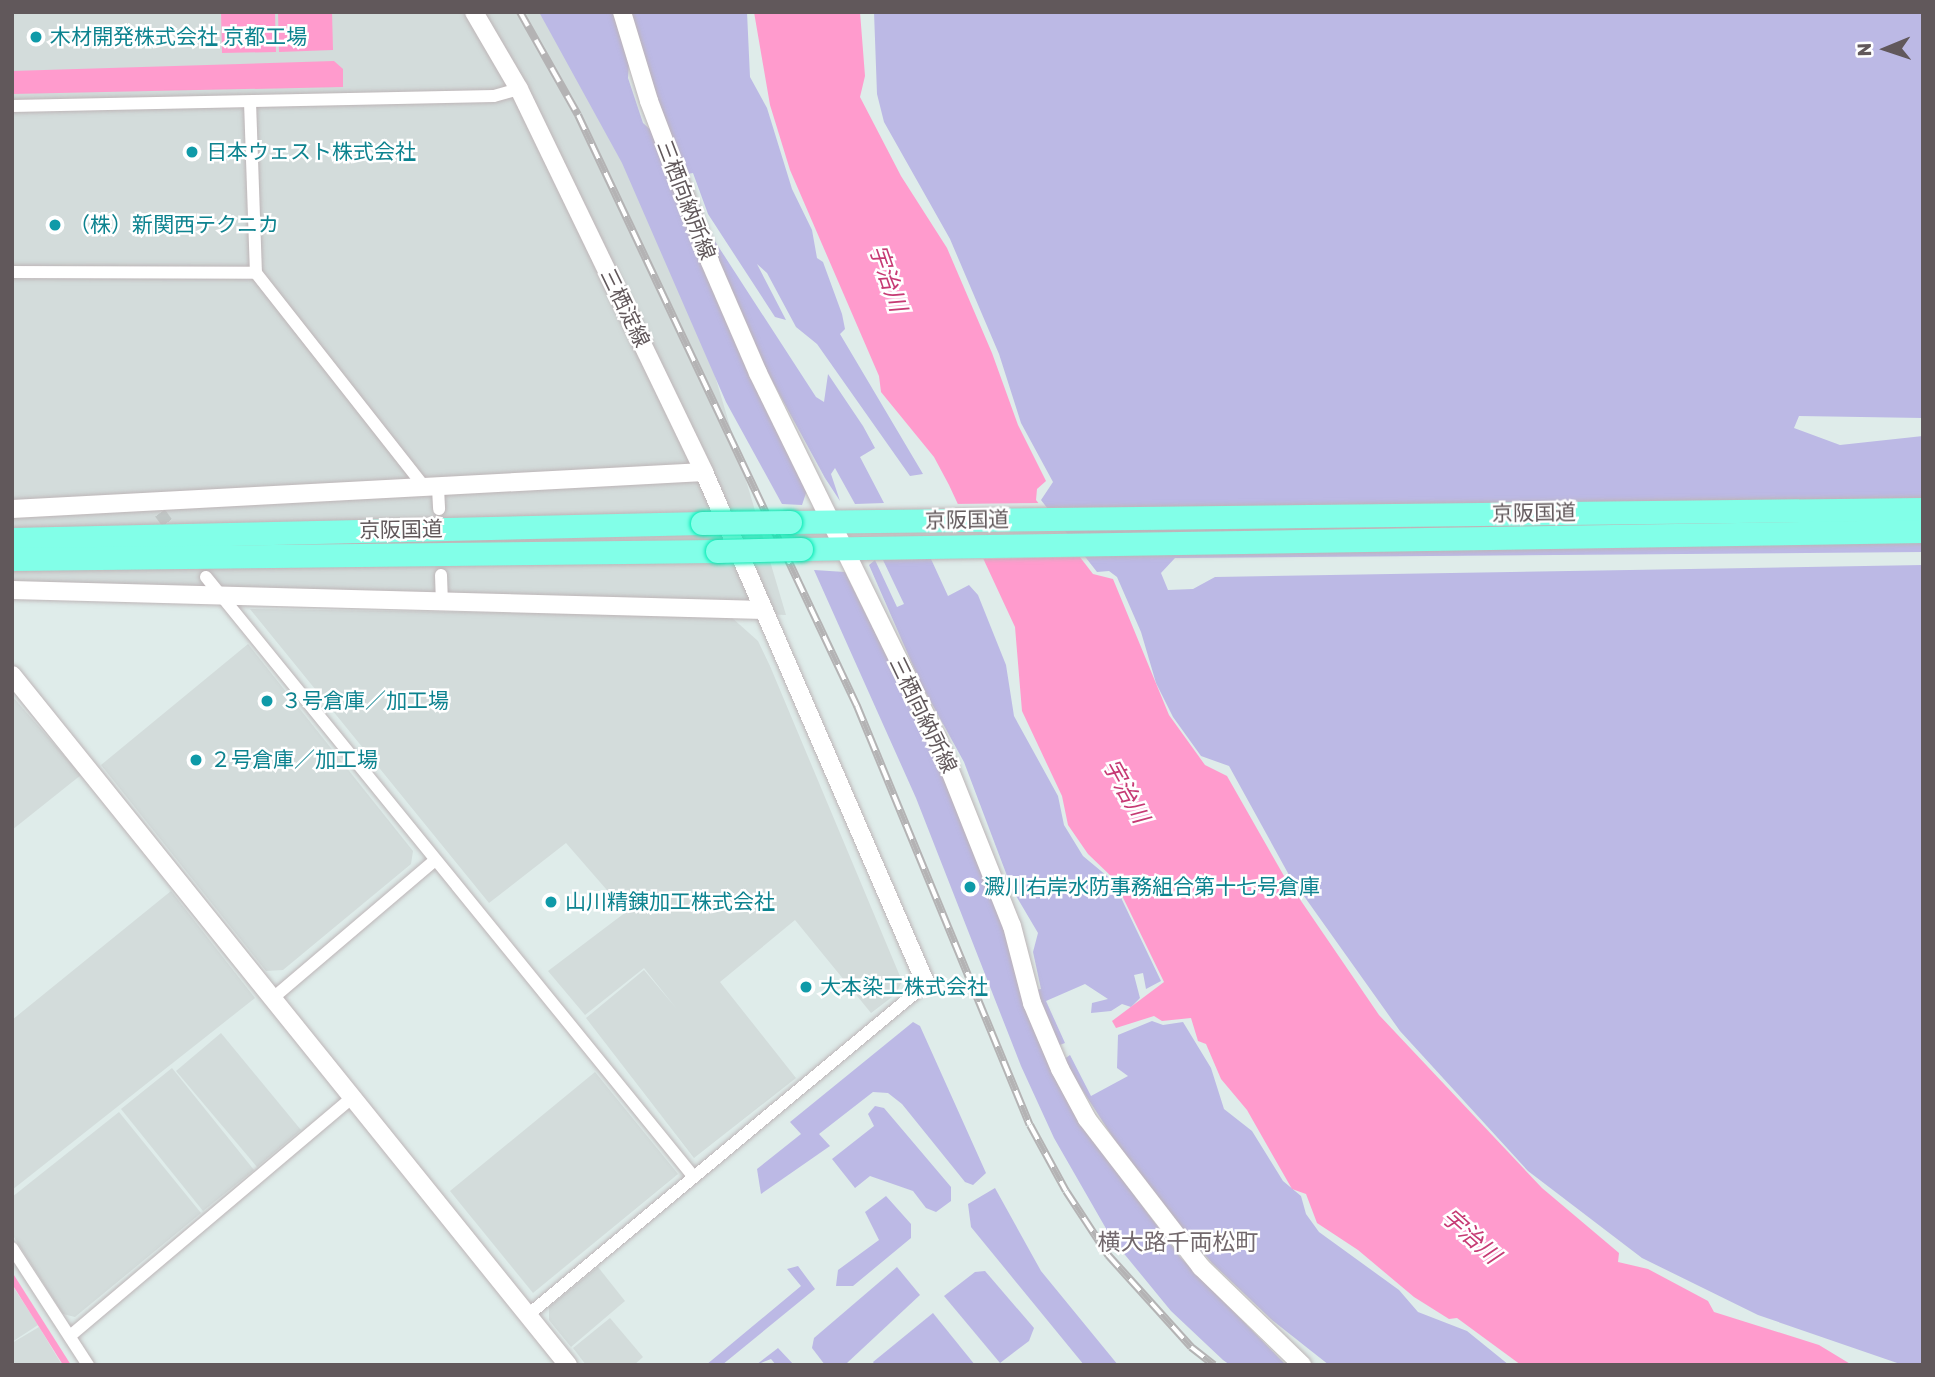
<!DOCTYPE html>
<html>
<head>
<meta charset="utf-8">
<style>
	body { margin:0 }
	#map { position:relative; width:1935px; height:1377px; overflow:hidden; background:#dfecea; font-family:Rubik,"Noto Sans JP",sans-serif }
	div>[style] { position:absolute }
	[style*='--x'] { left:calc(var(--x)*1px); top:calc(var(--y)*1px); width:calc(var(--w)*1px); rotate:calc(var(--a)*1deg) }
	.industrial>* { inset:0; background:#d3dcdb }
	.green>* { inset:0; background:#bcb9e5 }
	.water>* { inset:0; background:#ff9bcd }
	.pier>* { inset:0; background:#dfecea }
	.street-tunnel>* { height:12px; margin-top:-6px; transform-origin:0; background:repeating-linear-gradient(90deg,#c0c7c6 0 12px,transparent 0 18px) }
	.roads { filter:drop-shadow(0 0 2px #bdb5b7) drop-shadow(0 0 2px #bdb5b7) }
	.street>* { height:12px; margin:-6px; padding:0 6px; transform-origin:6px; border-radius:6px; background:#fff }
	.secondary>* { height:18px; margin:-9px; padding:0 9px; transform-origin:9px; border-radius:9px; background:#fff }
	.highway>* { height:23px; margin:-11.5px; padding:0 11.5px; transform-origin:11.5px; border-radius:11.5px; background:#82ffe8 }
	.rail>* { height:8px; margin-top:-4px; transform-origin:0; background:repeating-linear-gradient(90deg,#fff 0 16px,#b4b3b4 0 32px); box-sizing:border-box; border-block:2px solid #b4b3b4 }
	.bridges { filter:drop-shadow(0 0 2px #00eab2) drop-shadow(0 0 2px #00eab2) }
	.highway-bridge>* { height:23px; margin:-11.5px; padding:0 11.5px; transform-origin:11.5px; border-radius:11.5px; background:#82ffe8 }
	.dots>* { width:19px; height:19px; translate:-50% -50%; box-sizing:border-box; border:4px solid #fff; border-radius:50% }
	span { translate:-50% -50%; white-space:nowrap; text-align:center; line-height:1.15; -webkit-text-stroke:5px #fff; paint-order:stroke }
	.culture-label { font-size:21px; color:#0d838f }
	.left { translate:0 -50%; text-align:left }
	.street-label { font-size:21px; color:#61585b }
	.water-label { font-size:23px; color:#c63a74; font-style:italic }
	.neighbourhood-label { font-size:23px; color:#73696d }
	.frame { position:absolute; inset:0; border:14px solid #61585b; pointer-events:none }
	.north { position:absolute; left:1851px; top:14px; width:70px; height:70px; -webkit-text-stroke:5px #fff; paint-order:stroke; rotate:268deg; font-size:19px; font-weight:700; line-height:28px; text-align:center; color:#61585b }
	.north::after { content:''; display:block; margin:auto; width:24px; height:32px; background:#61585b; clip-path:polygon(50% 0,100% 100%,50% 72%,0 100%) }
</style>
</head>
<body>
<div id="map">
	<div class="industrial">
		<div style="clip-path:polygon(12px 12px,607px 12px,786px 615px,12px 594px)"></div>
		<div style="clip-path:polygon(250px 609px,730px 616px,758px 641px,770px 666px,902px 981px,896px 994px,871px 1013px,795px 920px,720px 982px,796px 1078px,694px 1158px,586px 1018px,644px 970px,676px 1008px,644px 968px,585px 1015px,548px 971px,626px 912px,566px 843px,489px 903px)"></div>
		<div style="clip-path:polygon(248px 644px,413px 851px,411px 864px,283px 970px,266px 971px,101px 765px)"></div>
		<div style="clip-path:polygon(12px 696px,81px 775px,12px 830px)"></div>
		<div style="clip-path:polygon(171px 891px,255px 998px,12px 1190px,12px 1020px)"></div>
		<div style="clip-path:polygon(221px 1033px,301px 1130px,257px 1167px,176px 1071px)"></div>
		<div style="clip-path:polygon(172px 1068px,254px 1170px,203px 1211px,121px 1109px)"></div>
		<div style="clip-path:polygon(595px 1072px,678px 1174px,533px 1293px,450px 1191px)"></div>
		<div style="clip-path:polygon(119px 1112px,201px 1213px,75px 1317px,63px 1314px,12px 1234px,12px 1197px)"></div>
		<div style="clip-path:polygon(598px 1267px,625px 1301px,571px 1347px,549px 1320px,549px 1307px)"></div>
		<div style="clip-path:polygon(12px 1285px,38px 1325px,12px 1342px)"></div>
		<div style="clip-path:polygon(610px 1318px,643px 1357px,634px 1365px,586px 1365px,573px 1348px)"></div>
		<div style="clip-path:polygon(39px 1327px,62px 1365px,12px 1365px,12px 1343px)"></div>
	</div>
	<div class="green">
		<div style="clip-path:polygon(539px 12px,616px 12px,629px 63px,628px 78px,643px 123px,654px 133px,807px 490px,802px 505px,782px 504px,726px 402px,622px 163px)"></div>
		<div style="clip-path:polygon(627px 12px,747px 12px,750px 77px,767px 108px,792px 189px,812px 230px,817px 258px,823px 262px,842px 314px,845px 329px,840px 334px,923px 474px,910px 476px,817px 344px,796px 327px,767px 273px,757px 264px,786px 320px,775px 317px,708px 214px,693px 173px,681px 175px)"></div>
		<div style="clip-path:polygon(874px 12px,1923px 12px,1923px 418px,1799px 416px,1794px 428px,1840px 445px,1923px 436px,1923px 552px,1175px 558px,1161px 573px,1168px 590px,1193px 589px,1215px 577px,1923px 565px,1923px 1365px,1903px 1365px,1758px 1315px,1642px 1258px,1528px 1171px,1400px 1031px,1289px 875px,1229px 766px,1201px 756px,1173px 717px,1156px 683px,1141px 632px,1117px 577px,1109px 571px,1097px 572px,1041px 500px,1053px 482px,1021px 423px,999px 354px,950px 239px,884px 122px,877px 94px)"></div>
		<div style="clip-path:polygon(692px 206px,816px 397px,824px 402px,828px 374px,863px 426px,875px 448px,860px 457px,884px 503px,855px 504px,835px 468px,831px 474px,840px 501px,825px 478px,758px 355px)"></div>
		<div style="clip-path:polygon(931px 559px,948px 596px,969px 585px,978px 595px,1006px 665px,1014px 716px,1058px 796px,1064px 825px,1083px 856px,1113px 881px,1161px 981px,1146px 989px,1143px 973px,1134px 975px,1140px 998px,1131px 1007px,1122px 1004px,1111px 1011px,1091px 1013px,1092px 1003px,1108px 999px,1085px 984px,1046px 1001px,1065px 1043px,1057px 1046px,1036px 990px,1041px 989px,1033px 952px,1038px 933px,1012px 889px,964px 762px,921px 684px,869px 565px,875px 560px,897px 607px,904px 604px,883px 560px)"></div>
		<div style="clip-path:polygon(814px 570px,845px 572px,937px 757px,1087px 1131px,1180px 1257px,1286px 1365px,1230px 1365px,1223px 1360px,1171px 1311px,1112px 1239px,1054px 1138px,1021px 1066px,916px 798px)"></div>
		<div style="clip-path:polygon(1152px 1021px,1163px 1025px,1183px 1022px,1211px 1068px,1224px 1109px,1252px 1131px,1283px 1181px,1301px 1196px,1306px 1214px,1319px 1232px,1399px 1290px,1418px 1312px,1467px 1331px,1509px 1365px,1329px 1365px,1272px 1320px,1212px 1263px,1141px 1181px,1063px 1060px,1070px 1055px,1091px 1096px,1128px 1076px,1117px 1068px,1118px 1035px)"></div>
		<div style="clip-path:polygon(913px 1022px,920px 1026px,986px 1173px,973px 1185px,965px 1182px,902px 1104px,888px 1093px,873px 1092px,819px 1134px,830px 1146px,761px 1194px,757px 1169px,801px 1134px,790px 1122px)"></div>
		<div style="clip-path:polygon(875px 1106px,884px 1108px,951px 1187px,951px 1201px,936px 1212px,926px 1208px,913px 1191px,870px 1176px,855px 1188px,832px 1159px,874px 1126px,868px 1114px)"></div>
		<div style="clip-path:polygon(995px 1188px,1041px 1271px,1118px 1365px,1084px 1365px,971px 1227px,968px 1204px)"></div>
		<div style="clip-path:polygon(886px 1196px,911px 1224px,911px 1238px,853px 1286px,836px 1286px,838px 1270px,879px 1240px,865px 1212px)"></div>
		<div style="clip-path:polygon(798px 1266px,815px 1289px,722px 1365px,706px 1365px,801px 1286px,787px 1269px)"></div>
		<div style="clip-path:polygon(897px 1267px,920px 1295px,847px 1363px,825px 1365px,812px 1348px,814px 1338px)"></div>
		<div style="clip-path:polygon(985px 1271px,1034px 1328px,1029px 1341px,1000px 1363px,944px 1296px,975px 1272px)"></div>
		<div style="clip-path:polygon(933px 1313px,975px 1365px,875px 1365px,873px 1362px)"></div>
		<div style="clip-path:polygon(778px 1348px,794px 1365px,776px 1365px,771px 1359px,756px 1365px)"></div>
	</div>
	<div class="water">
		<div style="clip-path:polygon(221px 12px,275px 12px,276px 52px,222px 53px)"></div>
		<div style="clip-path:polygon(278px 12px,332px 12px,333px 50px,279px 52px)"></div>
		<div style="clip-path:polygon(754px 12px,860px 12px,865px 76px,860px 97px,901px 176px,947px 248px,992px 353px,1018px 425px,1046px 481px,1037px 489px,1036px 500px,1093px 574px,1113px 579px,1169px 715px,1205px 765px,1227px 776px,1284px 876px,1379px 1015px,1542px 1188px,1619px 1253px,1618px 1262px,1648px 1269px,1708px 1301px,1714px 1312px,1819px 1345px,1852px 1365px,1521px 1365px,1457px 1318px,1449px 1319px,1414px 1297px,1358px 1250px,1317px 1223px,1306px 1194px,1292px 1189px,1247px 1110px,1221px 1079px,1206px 1044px,1198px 1041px,1191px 1018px,1162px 1021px,1154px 1016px,1116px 1028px,1112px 1021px,1164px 982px,1114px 879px,1088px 854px,1068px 825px,1062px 796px,1022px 711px,1015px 627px,949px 485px,934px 457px,881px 392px,879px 376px,790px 170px,770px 105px)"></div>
		<div style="clip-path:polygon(334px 61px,343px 69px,343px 87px,12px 94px,12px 71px)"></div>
		<div style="clip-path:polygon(12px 1272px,71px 1365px,63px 1365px,12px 1284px)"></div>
	</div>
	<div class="pier">
		<div style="clip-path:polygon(1042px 503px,1085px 557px,979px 559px,953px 504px)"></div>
	</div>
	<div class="street-tunnel">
		<div style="--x:160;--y:513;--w:29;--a:54"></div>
	</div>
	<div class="roads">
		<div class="street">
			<div style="--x:250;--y:102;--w:171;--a:88"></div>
			<div style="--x:12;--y:106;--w:482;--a:-1.2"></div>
			<div style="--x:494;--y:96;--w:26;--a:-16"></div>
			<div style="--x:12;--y:272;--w:244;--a:0.2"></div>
			<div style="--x:256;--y:273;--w:275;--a:51.8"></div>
			<div style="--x:438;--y:488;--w:21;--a:87"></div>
			<div style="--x:441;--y:575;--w:25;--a:88"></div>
			<div style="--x:206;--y:577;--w:772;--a:50.89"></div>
			<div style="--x:273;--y:998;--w:213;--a:-40.4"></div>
			<div style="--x:12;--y:1248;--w:140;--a:57"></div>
			<div style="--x:528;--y:1315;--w:518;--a:-39.75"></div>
			<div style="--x:70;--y:1336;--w:370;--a:-40.2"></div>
		</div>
		<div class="secondary">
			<div style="--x:474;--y:12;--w:89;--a:59.7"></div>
			<div style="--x:519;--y:89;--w:425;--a:64.2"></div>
			<div style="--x:704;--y:472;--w:558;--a:66.56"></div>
			<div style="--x:622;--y:12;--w:93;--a:73.1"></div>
			<div style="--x:649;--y:101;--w:172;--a:69.2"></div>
			<div style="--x:710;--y:262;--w:121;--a:66.6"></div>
			<div style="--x:758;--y:373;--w:407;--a:63.9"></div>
			<div style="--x:937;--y:738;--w:202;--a:68.3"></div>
			<div style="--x:1012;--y:926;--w:80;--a:75.4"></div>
			<div style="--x:1032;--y:1003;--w:72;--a:67"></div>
			<div style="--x:1060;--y:1069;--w:57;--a:61.6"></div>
			<div style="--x:1087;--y:1119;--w:187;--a:52.4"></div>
			<div style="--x:1201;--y:1267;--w:141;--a:44.1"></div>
			<div style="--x:12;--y:509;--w:693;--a:-3.06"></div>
			<div style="--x:12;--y:590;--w:752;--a:1.52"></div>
			<div style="--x:12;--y:675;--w:886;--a:51.14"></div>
		</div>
		<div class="highway">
			<div style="--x:790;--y:522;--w:1133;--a:-0.66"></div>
			<div style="--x:12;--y:539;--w:690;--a:-1.33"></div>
			<div style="--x:801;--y:549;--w:1122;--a:-0.92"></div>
			<div style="--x:12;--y:559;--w:705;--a:-0.65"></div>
		</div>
	</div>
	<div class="rail">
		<div style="--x:520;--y:12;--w:118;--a:60.6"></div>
		<div style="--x:578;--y:115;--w:654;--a:64.73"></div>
		<div style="--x:857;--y:706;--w:453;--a:67.6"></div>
		<div style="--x:1030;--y:1125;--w:75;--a:61.4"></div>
		<div style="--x:1066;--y:1191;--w:77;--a:56.7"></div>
		<div style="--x:1108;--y:1255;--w:124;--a:47.9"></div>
		<div style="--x:1191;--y:1347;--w:29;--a:38"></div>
	</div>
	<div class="bridges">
		<div class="highway-bridge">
			<div style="--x:702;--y:523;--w:88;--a:-0.7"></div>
			<div style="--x:717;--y:551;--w:84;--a:-1.4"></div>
		</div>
	</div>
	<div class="dots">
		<div style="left:36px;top:37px;background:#0f9aa8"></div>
		<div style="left:192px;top:152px;background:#0f9aa8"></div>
		<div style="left:55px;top:225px;background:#0f9aa8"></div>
		<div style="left:267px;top:701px;background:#0f9aa8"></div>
		<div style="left:196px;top:760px;background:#0f9aa8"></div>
		<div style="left:970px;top:887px;background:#0f9aa8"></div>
		<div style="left:551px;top:902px;background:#0f9aa8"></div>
		<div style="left:806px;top:987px;background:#0f9aa8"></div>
	</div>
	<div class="culture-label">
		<span class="left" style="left:50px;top:37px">木材開発株式会社 京都工場</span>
		<span class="left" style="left:206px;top:152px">日本ウェスト株式会社</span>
		<span class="left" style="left:69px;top:225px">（株）新関西テクニカ</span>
		<span class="left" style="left:281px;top:701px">３号倉庫／加工場</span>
		<span class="left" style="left:210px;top:760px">２号倉庫／加工場</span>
		<span class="left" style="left:984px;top:887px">澱川右岸水防事務組合第十七号倉庫</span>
		<span class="left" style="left:565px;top:902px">山川精錬加工株式会社</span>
		<span class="left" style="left:820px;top:987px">大本染工株式会社</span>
	</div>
	<div class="street-label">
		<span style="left:686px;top:200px;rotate:69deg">三栖向納所線</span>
		<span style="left:625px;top:308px;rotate:64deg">三栖淀線</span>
		<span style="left:1534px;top:513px;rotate:-1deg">京阪国道</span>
		<span style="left:967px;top:520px;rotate:-1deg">京阪国道</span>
		<span style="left:401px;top:530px;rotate:-1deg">京阪国道</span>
		<span style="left:923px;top:715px;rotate:64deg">三栖向納所線</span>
	</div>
	<div class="water-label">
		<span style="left:888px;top:278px;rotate:71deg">宇治川</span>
		<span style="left:1126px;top:791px;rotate:61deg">宇治川</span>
		<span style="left:1471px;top:1236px;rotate:42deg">宇治川</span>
	</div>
	<div class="neighbourhood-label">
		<span style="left:1178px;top:1242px">横大路千両松町</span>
	</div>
	<div class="frame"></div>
	<div class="north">N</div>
</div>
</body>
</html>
